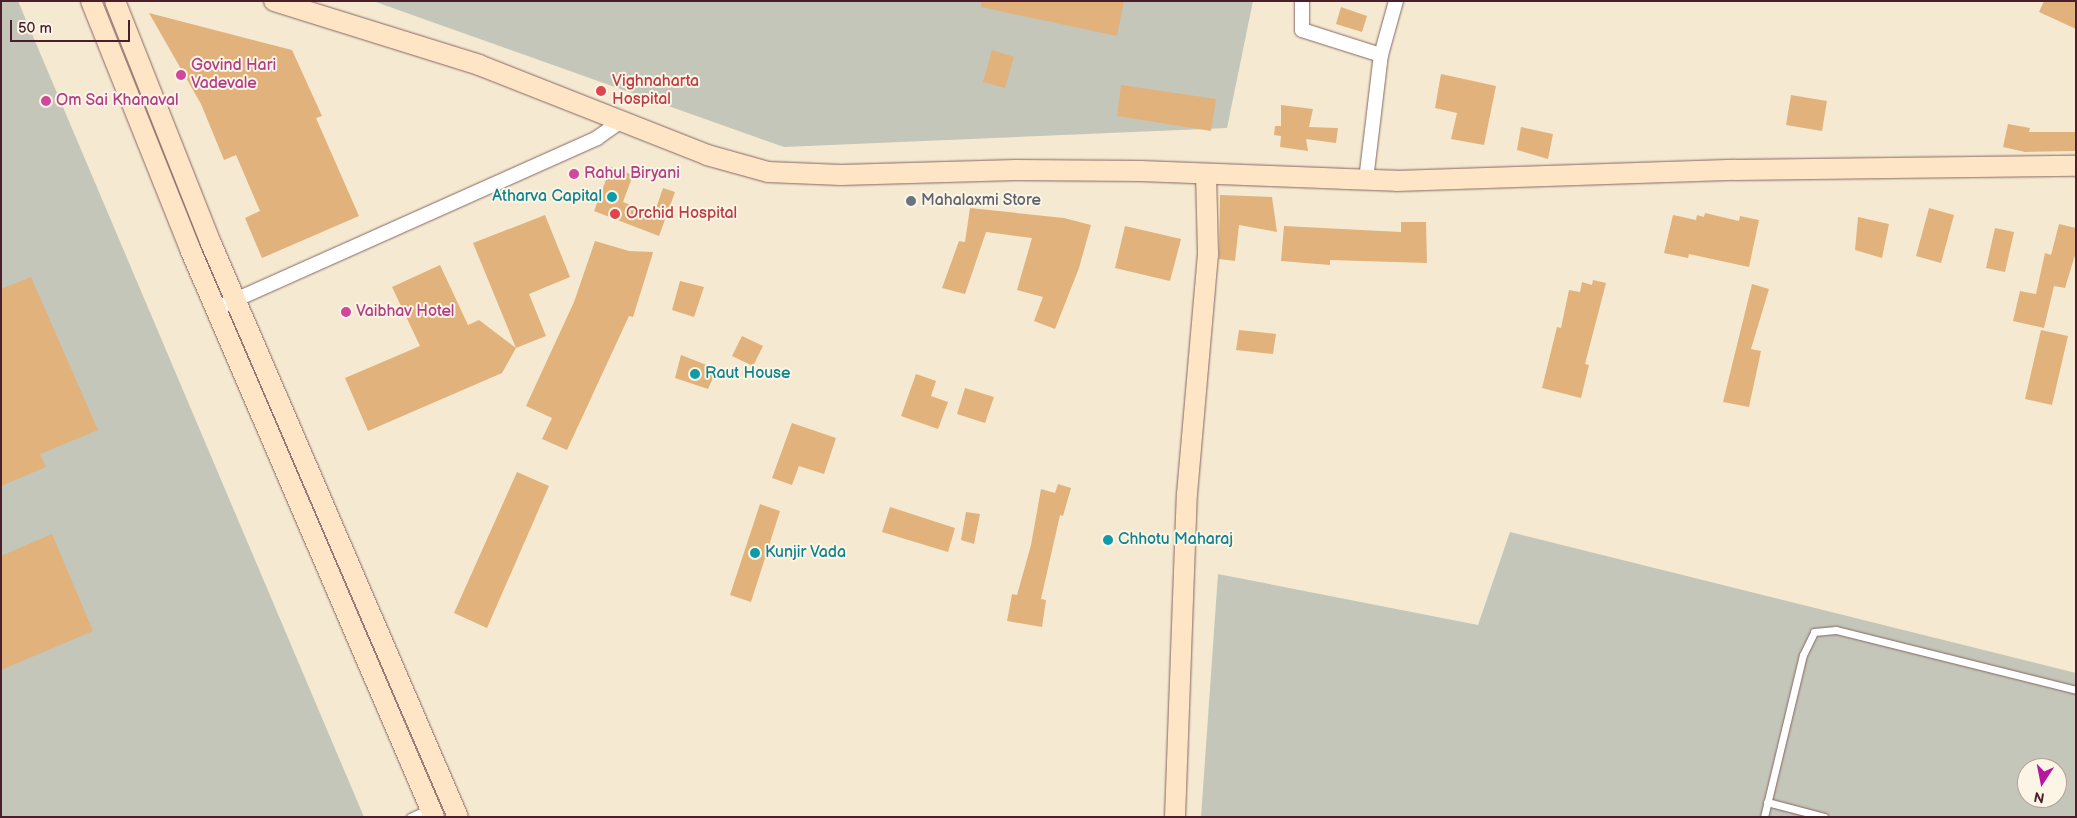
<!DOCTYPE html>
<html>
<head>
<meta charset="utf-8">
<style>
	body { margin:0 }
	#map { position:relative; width:2077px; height:818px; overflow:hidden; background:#f5ead1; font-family:"Balsamiq Sans",sans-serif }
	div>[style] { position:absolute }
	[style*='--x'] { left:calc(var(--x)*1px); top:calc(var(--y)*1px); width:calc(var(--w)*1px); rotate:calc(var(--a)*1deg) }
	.industrial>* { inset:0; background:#c4c6b9 }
	.building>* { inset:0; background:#e1b27b }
	.roads { filter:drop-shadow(0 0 1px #866665) drop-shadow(0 0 1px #866665) }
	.lane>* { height:7px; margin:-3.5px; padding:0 3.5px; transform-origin:3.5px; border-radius:3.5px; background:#fff }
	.street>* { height:14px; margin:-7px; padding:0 7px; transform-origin:7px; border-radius:7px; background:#fff }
	.secondary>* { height:20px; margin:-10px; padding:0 10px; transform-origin:10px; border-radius:10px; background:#fde5c5 }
	.dots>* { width:14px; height:14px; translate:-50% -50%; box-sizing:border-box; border:2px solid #fcf5e5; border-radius:50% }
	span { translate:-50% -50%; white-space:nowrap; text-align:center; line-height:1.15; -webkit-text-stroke:4px #fcf5e5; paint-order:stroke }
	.hotel-label { font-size:16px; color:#b23c85 }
	.left { translate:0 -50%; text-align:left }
	.health-label { font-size:16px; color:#be3a42 }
	.culture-label { font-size:16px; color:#0d838f }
	.right { translate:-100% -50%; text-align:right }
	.worship-label { font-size:16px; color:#5b616d }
	.frame { position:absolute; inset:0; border:2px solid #4a1f2b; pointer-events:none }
	.north { position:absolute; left:2017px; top:758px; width:50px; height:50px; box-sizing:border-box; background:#fcf5e5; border:1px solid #b59f9b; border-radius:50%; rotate:191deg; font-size:14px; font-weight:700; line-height:20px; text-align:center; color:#4a1f2b }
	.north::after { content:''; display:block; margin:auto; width:18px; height:22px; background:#b5179e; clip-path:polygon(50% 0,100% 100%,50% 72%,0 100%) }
	.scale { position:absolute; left:10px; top:20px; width:120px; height:22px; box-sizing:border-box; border:2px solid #4a1f2b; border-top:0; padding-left:6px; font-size:15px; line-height:18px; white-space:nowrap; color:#4a1f2b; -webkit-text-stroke:4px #fcf5e5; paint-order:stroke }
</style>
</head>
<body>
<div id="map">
	<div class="industrial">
		<div style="clip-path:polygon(1px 1px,18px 1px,364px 817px,1px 817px)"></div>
		<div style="clip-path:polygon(373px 1px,1253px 1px,1227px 128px,784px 147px)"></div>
		<div style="clip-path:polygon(evenodd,1510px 532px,2076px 673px,2076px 817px,1201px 817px,1218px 574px,1478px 625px,1510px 532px,2027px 768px,2057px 768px,2057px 798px,2027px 798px,2027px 768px)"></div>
	</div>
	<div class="building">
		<div style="clip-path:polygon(981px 1px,1124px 1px,1117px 36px,981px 7px)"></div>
		<div style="clip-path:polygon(2044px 1px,2076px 1px,2076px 29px,2039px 12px)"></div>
		<div style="clip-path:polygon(1341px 7px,1367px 16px,1362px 32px,1336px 24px)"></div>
		<div style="clip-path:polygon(149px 13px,292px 50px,322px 116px,316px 118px,359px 216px,262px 258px,245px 218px,260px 211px,236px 155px,224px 160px,201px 104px)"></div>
		<div style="clip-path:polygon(992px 50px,1014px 57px,1005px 88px,983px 82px)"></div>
		<div style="clip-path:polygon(1441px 74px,1496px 86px,1484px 145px,1451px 139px,1457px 113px,1435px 108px)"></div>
		<div style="clip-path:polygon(1121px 85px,1216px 99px,1211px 131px,1117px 116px)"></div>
		<div style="clip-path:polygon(1791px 95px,1827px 101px,1822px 131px,1786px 125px)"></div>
		<div style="clip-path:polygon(1281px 105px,1313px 109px,1309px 127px,1338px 128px,1336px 143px,1306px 139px,1308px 151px,1280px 147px,1281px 136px,1274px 135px,1275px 126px,1281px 126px)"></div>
		<div style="clip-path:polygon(2008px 124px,2030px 128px,2029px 132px,2076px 132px,2076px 151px,2025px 152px,2003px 147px)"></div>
		<div style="clip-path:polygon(1521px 127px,1553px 134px,1548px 159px,1517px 150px)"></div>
		<div style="clip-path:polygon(611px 167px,633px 175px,623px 202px,654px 214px,663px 188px,675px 192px,659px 236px,594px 211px)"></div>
		<div style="clip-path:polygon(1220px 195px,1272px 197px,1277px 232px,1239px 225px,1235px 261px,1219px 259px)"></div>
		<div style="clip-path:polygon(970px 208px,1064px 218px,1091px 225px,1079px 268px,1055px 329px,1034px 321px,1043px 297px,1017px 290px,1032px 238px,986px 232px,965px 294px,942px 288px,959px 241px,965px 242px)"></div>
		<div style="clip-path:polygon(1929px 208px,1954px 215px,1941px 263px,1916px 256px)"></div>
		<div style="clip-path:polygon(1705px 213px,1739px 221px,1740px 216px,1759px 220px,1749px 267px,1689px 254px,1688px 258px,1664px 253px,1673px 215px,1696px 220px,1697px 215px,1704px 217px)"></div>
		<div style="clip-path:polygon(545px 215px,570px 277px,529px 294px,546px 336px,516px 348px,473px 243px)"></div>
		<div style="clip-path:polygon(1858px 217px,1889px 224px,1882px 258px,1855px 250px)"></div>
		<div style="clip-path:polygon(1401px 222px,1426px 222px,1427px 263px,1330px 260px,1330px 265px,1281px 261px,1284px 226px,1401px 232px)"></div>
		<div style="clip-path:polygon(2059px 224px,2076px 228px,2076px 252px,2065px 288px,2054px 286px,2044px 328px,2013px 321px,2020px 291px,2036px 294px,2045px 253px,2051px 255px)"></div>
		<div style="clip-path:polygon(1125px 226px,1181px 239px,1170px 281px,1115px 268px)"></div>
		<div style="clip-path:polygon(1995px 228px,2014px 232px,2005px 272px,1986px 268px)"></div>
		<div style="clip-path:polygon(595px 241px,629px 251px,653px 252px,652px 256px,633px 317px,629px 316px,567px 450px,542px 439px,552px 418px,526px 406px,574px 302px)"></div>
		<div style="clip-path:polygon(440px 265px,468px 325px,479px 320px,516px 348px,502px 373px,368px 431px,345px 378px,420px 346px,392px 287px)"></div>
		<div style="clip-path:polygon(31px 277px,98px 430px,40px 454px,46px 467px,1px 486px,1px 289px)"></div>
		<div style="clip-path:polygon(1593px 280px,1606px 283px,1585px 364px,1589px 365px,1581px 398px,1542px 388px,1557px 327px,1561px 328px,1569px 290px,1580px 292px,1582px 282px,1592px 285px)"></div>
		<div style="clip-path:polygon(680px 281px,704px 287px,694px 317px,672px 310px)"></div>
		<div style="clip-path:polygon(1752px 284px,1769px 289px,1751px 349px,1761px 351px,1749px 407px,1723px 402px)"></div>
		<div style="clip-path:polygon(1239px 330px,1276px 334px,1273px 354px,1236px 350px)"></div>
		<div style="clip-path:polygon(2041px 330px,2068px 336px,2052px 405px,2025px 399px)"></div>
		<div style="clip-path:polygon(742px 336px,763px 346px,753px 366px,732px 356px)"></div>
		<div style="clip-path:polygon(681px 355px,717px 369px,708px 389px,675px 378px)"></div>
		<div style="clip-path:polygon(916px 374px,936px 381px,931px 396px,948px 402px,938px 429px,901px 416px)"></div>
		<div style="clip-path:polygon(965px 388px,994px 397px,985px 423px,957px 414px)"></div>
		<div style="clip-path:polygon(792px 423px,836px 438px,824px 474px,799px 466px,792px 485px,772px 478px)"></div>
		<div style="clip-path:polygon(517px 472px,549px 486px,487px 628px,454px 613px)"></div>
		<div style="clip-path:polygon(1058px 484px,1071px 488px,1063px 516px,1060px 515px,1041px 599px,1046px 600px,1042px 627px,1007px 621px,1012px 594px,1017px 595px,1031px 545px,1041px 489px,1055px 493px)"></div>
		<div style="clip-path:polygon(760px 504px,780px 511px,751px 602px,730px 595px)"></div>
		<div style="clip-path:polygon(890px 507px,955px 528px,948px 552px,882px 532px)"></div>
		<div style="clip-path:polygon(966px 512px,980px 514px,974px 544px,961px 540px)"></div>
		<div style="clip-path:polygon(52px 534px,93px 631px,1px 670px,1px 556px)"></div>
	</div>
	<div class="roads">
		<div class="lane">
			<div style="--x:1767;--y:802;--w:59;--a:14.7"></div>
			<div style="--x:410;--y:817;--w:21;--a:-25"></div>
			<div style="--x:1764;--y:817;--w:167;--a:-76.5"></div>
			<div style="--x:1803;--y:655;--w:25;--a:-64"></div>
			<div style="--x:1814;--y:632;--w:22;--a:-5"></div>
			<div style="--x:1836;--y:630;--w:247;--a:14"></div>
		</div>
		<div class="street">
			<div style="--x:1302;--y:1;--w:29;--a:90"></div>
			<div style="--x:1302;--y:30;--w:83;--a:17.6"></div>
			<div style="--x:1366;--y:180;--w:126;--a:-83.2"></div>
			<div style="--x:1381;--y:55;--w:56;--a:-74.5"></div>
			<div style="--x:215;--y:309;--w:419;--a:-24.1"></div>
			<div style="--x:597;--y:138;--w:29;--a:-35"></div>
		</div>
		<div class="secondary">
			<div style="--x:91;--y:1;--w:267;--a:68.2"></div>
			<div style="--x:190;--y:249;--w:618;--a:66.75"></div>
			<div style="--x:115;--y:1;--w:258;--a:68.4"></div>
			<div style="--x:210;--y:241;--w:627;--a:66.71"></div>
			<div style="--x:274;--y:1;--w:215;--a:17.3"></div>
			<div style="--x:479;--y:65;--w:245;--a:21.5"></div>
			<div style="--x:707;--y:155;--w:63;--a:15.6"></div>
			<div style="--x:768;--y:172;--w:73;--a:2.4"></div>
			<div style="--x:841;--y:175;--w:175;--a:-1.6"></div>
			<div style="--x:1016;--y:170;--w:125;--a:0.5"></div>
			<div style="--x:1141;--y:171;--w:255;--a:2.2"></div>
			<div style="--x:1396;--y:181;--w:339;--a:-1.9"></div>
			<div style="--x:1735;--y:170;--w:341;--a:-0.7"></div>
			<div style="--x:1175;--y:817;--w:323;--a:-87.9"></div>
			<div style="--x:1187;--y:494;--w:241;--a:-85"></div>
			<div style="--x:1208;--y:254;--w:80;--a:-91.4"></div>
		</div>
	</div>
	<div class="dots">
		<div style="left:181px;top:75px;background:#d1479c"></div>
		<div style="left:601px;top:91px;background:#e0444e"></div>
		<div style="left:46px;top:101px;background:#d1479c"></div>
		<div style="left:574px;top:174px;background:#d1479c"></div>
		<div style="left:612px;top:197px;background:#0f9aa8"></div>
		<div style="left:911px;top:201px;background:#6b7280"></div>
		<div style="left:615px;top:214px;background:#e0444e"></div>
		<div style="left:346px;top:312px;background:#d1479c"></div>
		<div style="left:695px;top:374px;background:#0f9aa8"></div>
		<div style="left:1108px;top:540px;background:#0f9aa8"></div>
		<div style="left:755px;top:553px;background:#0f9aa8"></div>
	</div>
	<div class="hotel-label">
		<span class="left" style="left:191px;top:75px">Govind Hari<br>Vadevale</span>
		<span class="left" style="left:56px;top:101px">Om Sai Khanaval</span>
		<span class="left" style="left:584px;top:174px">Rahul Biryani</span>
		<span class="left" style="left:356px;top:312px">Vaibhav Hotel</span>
	</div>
	<div class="health-label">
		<span class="left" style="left:612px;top:91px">Vighnaharta<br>Hospital</span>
		<span class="left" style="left:626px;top:214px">Orchid Hospital</span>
	</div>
	<div class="culture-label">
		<span class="right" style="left:602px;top:197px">Atharva Capital</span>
		<span class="left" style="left:705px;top:374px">Raut House</span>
		<span class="left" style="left:1118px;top:540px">Chhotu Maharaj</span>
		<span class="left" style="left:765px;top:553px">Kunjir Vada</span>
	</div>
	<div class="worship-label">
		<span class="left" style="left:921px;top:201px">Mahalaxmi Store</span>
	</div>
	<div class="frame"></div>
	<div class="north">N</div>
	<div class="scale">50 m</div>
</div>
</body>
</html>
